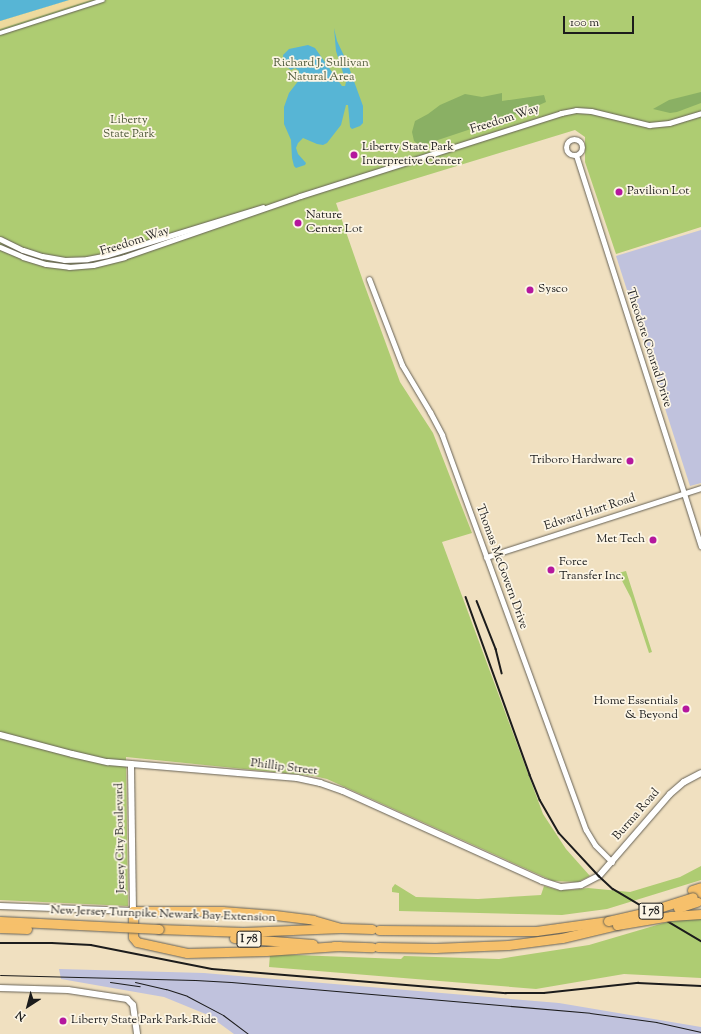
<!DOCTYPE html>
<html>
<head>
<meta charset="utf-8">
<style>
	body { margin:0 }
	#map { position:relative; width:701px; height:1034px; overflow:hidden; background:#f0e0c0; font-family:"Sorts Mill Goudy",serif }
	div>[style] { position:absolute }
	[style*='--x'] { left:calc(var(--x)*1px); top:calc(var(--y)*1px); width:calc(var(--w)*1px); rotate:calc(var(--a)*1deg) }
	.industrial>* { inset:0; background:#c0c2dd }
	.green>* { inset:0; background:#aecc72 }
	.forest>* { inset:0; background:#8ab064 }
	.sand>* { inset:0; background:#eeda9e }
	.water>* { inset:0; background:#57b5d5 }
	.roads { filter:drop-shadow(0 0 1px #666155) drop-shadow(0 0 1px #666155) }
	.pedestrian>* { height:4px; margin:-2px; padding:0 2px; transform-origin:2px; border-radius:2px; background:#fff }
	.minor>* { height:5px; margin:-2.5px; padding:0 2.5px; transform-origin:2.5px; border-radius:2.5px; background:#fff }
	.minor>.ring { margin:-2.5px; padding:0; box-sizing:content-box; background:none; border:5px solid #fff; border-radius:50% }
	.tertiary>* { height:6px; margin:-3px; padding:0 3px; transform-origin:3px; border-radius:3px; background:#fff }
	.motorway>* { height:9px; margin:-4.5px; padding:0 4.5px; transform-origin:4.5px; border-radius:4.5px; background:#f6c06b }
	.tram>* { height:1px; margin:-0.5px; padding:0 0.5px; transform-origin:0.5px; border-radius:0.5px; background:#1c1c1c }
	.rail>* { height:1.5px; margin:-0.75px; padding:0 0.75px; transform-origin:0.75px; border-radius:0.75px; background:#1c1c1c }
	.bridges { filter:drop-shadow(0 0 1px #666155) drop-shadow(0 0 1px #666155) }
	.motorway-bridge>* { height:9px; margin:-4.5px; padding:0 4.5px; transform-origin:4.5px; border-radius:4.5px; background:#f6c06b }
	.dots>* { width:11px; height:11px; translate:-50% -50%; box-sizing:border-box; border:2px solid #fcf5e5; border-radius:50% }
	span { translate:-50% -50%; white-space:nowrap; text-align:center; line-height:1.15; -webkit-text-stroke:3.5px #fcf5e5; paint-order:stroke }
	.shield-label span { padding:1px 3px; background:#fcf5e5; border:1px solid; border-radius:3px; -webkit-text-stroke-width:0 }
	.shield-label { font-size:11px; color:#1c1c1c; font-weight:700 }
	.park-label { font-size:12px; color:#4f5a3a }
	.street-label { font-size:12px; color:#1c1c1c }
	.poi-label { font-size:12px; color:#1c1c1c }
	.left { translate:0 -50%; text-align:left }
	.right { translate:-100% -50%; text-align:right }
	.north { position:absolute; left:8px; top:986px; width:40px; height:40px; -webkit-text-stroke:3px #fcf5e5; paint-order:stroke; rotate:216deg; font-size:11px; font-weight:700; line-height:16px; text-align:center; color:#1c1c1c }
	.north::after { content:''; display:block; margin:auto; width:14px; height:18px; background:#1c1c1c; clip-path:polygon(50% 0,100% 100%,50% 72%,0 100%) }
	.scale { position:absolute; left:563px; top:16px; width:71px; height:18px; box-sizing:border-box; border:2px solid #1c1c1c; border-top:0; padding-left:5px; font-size:12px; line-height:14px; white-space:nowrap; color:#1c1c1c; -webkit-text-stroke:3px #fcf5e5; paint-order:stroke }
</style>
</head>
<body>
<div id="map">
	<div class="industrial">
		<div style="clip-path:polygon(701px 230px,701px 483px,690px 486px,616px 256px)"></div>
		<div style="clip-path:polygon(59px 969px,204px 973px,559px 1003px,701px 1027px,701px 1034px,234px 1034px,208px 1015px,164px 997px,61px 979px)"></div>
	</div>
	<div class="green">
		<div style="clip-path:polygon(69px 0,701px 0,701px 227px,616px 254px,585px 162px,585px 137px,575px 130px,336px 203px,363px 281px,400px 382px,433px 433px,472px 533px,442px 542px,543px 814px,566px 849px,590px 876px,578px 882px,553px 881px,327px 779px,314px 776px,126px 757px,128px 906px,0 900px,0 21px)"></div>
		<div style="clip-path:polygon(626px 571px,652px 652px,649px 653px,631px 598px,618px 573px)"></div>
		<div style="clip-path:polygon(701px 866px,701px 880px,607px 909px,562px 915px,399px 911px,399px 893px,392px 892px,392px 888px,395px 884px,416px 897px,478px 899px,541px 895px,544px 886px,558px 890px,571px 890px,588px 888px,630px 892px,680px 877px)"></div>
		<div style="clip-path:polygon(701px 912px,701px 978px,624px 974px,536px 989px,269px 967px,270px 954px,401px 959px,404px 956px,499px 959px,589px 945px)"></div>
	</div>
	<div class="forest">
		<div style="clip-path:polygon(701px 92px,701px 103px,677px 112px,670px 113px,653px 109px,669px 100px)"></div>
		<div style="clip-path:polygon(502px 93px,502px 101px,544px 95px,546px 102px,528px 110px,420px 146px,414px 141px,412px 132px,415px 121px,428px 114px,440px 105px,465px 94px,482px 97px)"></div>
	</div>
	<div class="sand">
		<div style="clip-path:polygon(69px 0,91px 0,0 29px,0 21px)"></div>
	</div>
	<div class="water">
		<div style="clip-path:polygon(0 0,69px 0,0 21px)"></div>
		<div style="clip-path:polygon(334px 28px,337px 41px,347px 62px,363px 106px,363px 123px,360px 126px,352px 129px,350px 127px,348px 105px,346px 105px,341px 125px,327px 143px,323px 145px,317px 144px,303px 138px,298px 143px,296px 148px,298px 154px,306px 163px,305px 165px,296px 168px,294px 166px,292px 158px,291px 140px,284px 124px,284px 107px,289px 93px,299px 80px,299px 71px,295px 68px,291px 70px,287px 67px,284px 62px,283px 55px,289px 49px,308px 45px,315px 48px,342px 86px,345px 86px,346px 82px,336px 51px)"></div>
	</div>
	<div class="roads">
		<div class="pedestrian">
			<div style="--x:0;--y:33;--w:108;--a:-17.8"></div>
		</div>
		<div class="minor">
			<div class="ring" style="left:566px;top:139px;width:11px;height:11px"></div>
			<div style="--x:576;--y:155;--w:411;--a:72.3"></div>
			<div style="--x:0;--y:239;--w:25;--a:26"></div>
			<div style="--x:23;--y:250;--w:20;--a:18"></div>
			<div style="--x:42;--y:256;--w:22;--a:10"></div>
			<div style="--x:64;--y:260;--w:23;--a:-2"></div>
			<div style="--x:87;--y:259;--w:20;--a:-11"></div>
			<div style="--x:107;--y:255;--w:163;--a:-17.1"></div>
			<div style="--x:0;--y:247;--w:25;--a:23"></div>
			<div style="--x:23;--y:257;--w:24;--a:17"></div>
			<div style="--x:46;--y:264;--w:23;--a:7"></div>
			<div style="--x:69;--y:267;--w:24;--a:-5"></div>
			<div style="--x:93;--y:265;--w:32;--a:-14"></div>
			<div style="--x:124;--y:257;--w:186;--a:-19.1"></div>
			<div style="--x:300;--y:196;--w:274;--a:-17.6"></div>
			<div style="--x:561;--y:113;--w:15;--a:-11"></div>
			<div style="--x:576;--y:110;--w:15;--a:4"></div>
			<div style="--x:591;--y:111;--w:60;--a:13.6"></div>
			<div style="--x:649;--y:125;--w:20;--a:-6"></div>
			<div style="--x:669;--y:123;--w:34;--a:-17"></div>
			<div style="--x:369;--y:279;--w:92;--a:69"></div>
			<div style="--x:402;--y:365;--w:55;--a:59.2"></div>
			<div style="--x:430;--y:412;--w:26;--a:62"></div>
			<div style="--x:442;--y:435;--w:420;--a:70"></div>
			<div style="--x:586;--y:830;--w:17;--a:59"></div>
			<div style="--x:595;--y:845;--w:24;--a:45"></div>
			<div style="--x:486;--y:557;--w:226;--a:-17.8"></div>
		</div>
		<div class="tertiary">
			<div style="--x:0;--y:735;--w:74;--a:14.8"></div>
			<div style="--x:72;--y:754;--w:37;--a:13"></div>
			<div style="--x:108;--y:762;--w:190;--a:4.8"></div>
			<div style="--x:297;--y:778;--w:24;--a:12"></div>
			<div style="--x:320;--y:783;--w:24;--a:19"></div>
			<div style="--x:343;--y:791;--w:218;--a:24.3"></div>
			<div style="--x:542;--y:881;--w:20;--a:18"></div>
			<div style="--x:561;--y:887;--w:20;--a:-6"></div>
			<div style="--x:581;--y:885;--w:20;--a:-27"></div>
			<div style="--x:599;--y:876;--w:108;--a:-49.1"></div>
			<div style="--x:670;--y:794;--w:18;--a:-41"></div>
			<div style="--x:684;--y:782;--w:19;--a:-28"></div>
			<div style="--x:0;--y:906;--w:133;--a:2.2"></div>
			<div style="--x:133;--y:911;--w:147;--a:-90.8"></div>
			<div style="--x:0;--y:988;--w:68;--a:1.7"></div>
			<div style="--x:68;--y:990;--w:60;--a:8.7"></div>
			<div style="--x:127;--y:999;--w:8;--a:45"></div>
			<div style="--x:133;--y:1005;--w:29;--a:82"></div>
		</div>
		<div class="motorway">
			<div style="--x:692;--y:890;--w:9;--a:-18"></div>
			<div style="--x:693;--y:897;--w:9;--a:-21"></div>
			<div style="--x:159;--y:929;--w:84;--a:2"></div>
			<div style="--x:243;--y:932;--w:98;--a:-2.3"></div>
			<div style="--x:341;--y:928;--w:31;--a:2"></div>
			<div style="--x:379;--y:930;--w:157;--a:0.4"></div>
			<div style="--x:536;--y:931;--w:73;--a:-7.9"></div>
			<div style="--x:234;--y:938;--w:79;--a:4.3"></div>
			<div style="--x:334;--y:946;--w:38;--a:2"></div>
			<div style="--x:339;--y:946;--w:73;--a:176.1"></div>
			<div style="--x:266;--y:951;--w:79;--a:178.5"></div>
			<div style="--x:187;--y:953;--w:51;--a:-167.6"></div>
			<div style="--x:137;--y:942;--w:6;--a:-129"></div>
			<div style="--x:133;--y:937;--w:26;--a:-90"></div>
			<div style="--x:133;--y:911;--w:89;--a:0"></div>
			<div style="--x:222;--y:911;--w:53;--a:4.3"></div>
			<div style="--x:275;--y:915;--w:38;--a:7"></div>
			<div style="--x:313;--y:920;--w:29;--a:16"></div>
			<div style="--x:378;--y:947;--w:57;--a:1"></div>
			<div style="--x:435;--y:948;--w:73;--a:-2.4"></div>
			<div style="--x:508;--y:945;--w:54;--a:-7.4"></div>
			<div style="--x:562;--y:938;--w:57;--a:-13.3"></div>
		</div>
	</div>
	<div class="tram">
		<div style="--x:0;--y:975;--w:195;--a:1.5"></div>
		<div style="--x:195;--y:980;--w:36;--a:3"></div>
		<div style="--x:231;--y:982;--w:360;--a:4.9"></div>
		<div style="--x:590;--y:1013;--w:67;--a:7.8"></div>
		<div style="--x:656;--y:1022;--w:46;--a:12.5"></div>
		<div style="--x:110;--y:982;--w:30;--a:8"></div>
		<div style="--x:135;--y:982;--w:32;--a:13"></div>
		<div style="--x:166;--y:989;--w:22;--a:18"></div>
		<div style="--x:187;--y:996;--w:41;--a:27.8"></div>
		<div style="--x:223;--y:1015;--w:31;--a:37"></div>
	</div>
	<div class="rail">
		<div style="--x:466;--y:597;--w:189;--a:70.2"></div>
		<div style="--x:530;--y:775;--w:27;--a:68"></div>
		<div style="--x:540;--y:800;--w:38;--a:60"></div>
		<div style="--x:559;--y:833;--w:59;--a:47.1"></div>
		<div style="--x:599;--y:876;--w:19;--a:43"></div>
		<div style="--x:613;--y:889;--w:102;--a:30.6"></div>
		<div style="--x:477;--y:601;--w:52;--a:68.4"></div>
		<div style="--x:496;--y:649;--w:25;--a:76"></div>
		<div style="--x:0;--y:943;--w:52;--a:0"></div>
		<div style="--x:52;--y:943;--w:39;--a:3"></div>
		<div style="--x:91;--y:945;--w:123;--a:11.2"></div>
		<div style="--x:212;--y:969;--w:295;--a:4.7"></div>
		<div style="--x:506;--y:993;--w:38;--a:0"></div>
		<div style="--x:544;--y:993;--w:95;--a:-6.1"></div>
		<div style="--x:638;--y:983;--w:63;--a:2.7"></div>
	</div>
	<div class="bridges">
		<div class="motorway-bridge">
			<div style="--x:678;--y:908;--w:20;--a:-18"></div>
			<div style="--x:0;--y:921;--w:159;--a:2.9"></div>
			<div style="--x:608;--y:921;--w:36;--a:-13"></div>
			<div style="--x:643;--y:913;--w:52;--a:-17.7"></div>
			<div style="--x:617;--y:925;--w:55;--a:-9.5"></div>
			<div style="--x:671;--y:916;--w:30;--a:-4"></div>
			<div style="--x:0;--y:928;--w:27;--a:2"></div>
		</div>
	</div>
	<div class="dots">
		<div style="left:354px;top:155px;background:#b5179e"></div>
		<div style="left:619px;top:192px;background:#b5179e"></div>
		<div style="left:298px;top:223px;background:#b5179e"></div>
		<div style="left:530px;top:290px;background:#b5179e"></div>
		<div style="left:630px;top:461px;background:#b5179e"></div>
		<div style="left:653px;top:540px;background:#b5179e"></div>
		<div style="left:551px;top:570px;background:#b5179e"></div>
		<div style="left:686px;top:709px;background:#b5179e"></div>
		<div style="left:63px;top:1021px;background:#b5179e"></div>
	</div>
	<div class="shield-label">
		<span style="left:651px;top:911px">I 78</span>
		<span style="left:249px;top:939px">I 78</span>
	</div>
	<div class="park-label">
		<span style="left:321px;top:71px">Richard J. Sullivan<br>Natural Area</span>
		<span style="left:129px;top:128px">Liberty<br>State Park</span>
	</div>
	<div class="street-label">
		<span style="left:505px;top:120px;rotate:-18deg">Freedom Way</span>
		<span style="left:135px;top:242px;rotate:-18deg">Freedom Way</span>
		<span style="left:648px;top:348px;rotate:72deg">Theodore Conrad Drive</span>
		<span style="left:590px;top:513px;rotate:-18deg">Edward Hart Road</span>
		<span style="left:501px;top:567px;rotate:70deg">Thomas McGovern Drive</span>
		<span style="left:284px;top:768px;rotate:7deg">Phillip Street</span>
		<span style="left:637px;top:815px;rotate:-49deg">Burma Road</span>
		<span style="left:121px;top:838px;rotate:-91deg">Jersey City Boulevard</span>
		<span style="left:163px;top:915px;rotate:2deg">New Jersey Turnpike Newark Bay Extension</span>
	</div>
	<div class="poi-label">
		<span class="left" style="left:362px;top:155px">Liberty State Park<br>Interpretive Center</span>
		<span class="left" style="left:627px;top:192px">Pavilion Lot</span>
		<span class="left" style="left:306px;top:223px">Nature<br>Center Lot</span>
		<span class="left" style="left:538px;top:290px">Sysco</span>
		<span class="right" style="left:622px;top:461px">Triboro Hardware</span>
		<span class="right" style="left:645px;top:540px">Met Tech</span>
		<span class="left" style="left:559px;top:570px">Force<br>Transfer Inc.</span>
		<span class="right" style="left:678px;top:709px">Home Essentials<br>&amp; Beyond</span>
		<span class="left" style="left:71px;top:1021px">Liberty State Park Park-Ride</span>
	</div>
	<div class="north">N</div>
	<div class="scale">100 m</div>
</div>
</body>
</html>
